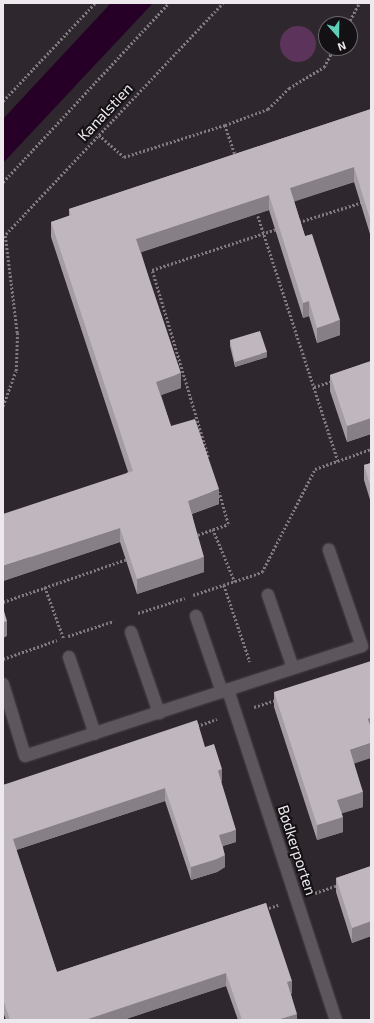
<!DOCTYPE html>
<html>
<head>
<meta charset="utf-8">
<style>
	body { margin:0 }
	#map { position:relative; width:374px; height:1023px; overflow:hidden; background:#2e272e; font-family:"Exo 2",sans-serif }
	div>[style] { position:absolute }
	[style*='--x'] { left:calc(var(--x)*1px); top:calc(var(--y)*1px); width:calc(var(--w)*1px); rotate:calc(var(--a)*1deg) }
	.green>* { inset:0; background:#5c345b }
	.round { border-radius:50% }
	.water>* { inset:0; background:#260027 }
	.path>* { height:2.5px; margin-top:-1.25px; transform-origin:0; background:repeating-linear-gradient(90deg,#817b81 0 2px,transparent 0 4px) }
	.roads { filter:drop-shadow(0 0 1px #4a444a) drop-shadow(0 0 1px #4a444a) }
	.minor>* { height:12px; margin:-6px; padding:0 6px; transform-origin:6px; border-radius:6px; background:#5e565d }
	.wall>* { inset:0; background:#a49da3 }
	.shaded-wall>* { inset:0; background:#867f85 }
	.building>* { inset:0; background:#bfb6be }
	span { translate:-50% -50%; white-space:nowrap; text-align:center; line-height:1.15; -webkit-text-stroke:4px #141114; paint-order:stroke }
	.street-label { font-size:15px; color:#ede9ed }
	.frame { position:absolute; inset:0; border:4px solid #ede9ed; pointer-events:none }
	.north { position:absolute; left:318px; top:16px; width:40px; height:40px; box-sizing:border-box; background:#141114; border:1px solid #6b676b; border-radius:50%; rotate:160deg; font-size:11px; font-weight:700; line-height:16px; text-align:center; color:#ede9ed }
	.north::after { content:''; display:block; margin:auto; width:14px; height:18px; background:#5eceb7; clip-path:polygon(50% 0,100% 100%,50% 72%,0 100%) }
</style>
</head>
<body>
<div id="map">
	<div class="green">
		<div class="round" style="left:280px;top:26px;width:36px;height:36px"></div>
	</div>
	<div class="water">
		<div style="clip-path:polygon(111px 3px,153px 3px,3px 163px,3px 119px)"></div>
	</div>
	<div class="path">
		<div style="--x:348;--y:24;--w:24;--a:-62"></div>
		<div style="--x:3;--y:101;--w:134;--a:-46.8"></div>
		<div style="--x:225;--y:125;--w:46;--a:-20.4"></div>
		<div style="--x:268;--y:109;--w:30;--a:-45"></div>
		<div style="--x:289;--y:88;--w:41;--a:-31"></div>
		<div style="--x:324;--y:67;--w:21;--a:-62"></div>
		<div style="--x:99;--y:135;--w:33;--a:41"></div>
		<div style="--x:124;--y:157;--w:106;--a:-17.6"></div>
		<div style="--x:225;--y:125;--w:34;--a:71"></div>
		<div style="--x:3;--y:182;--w:244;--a:-47.2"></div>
		<div style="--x:258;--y:216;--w:258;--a:71.9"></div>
		<div style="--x:299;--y:222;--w:67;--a:-17.4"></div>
		<div style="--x:3;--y:237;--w:321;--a:-46.8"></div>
		<div style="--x:314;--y:387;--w:19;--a:-18"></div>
		<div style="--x:3;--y:406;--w:37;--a:-70"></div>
		<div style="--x:16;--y:371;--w:38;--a:-88"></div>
		<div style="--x:17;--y:333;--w:99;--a:-97"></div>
		<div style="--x:208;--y:457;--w:195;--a:-106.7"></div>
		<div style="--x:152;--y:270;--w:132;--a:-18.2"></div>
		<div style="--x:213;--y:529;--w:57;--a:67.5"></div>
		<div style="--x:194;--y:536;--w:36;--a:-19"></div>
		<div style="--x:228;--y:524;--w:33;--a:-106"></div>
		<div style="--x:224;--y:585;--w:81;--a:71.3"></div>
		<div style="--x:45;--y:587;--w:55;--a:69.9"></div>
		<div style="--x:193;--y:595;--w:73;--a:-18.4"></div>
		<div style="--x:262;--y:572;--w:116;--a:-62.8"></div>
		<div style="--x:315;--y:469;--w:59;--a:-19.7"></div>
		<div style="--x:3;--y:602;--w:131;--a:-19.1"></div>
		<div style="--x:138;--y:613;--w:49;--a:-17.7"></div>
		<div style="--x:68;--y:636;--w:48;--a:-18.1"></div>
		<div style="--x:3;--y:659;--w:57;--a:-19.4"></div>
		<div style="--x:254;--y:707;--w:23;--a:-18"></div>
		<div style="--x:197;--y:726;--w:21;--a:-19"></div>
		<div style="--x:315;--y:893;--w:24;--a:-19"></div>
		<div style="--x:265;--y:909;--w:14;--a:-17"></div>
	</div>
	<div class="roads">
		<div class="minor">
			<div style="--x:268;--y:595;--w:77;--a:71.1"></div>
			<div style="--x:196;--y:616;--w:80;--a:71.1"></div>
			<div style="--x:131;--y:632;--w:86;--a:70.9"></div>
			<div style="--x:69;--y:657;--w:81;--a:71.3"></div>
			<div style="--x:3;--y:684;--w:75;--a:73"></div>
			<div style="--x:25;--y:756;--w:354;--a:-18.1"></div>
			<div style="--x:362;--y:646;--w:102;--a:-109"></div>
			<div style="--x:228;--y:690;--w:347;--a:71.9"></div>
		</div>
	</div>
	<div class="wall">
		<div style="clip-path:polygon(371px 109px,371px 234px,370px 234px,354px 182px,294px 201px,305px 236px,340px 335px,317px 343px,309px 316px,303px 318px,269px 210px,141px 252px,181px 388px,161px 395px,171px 426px,219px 504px,192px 514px,204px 572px,137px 594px,120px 542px,3px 581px,128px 472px,51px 237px,51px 222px,69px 216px,69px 209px)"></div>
		<div style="clip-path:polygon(230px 340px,267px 357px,235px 367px,230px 346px)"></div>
		<div style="clip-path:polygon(371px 361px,371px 434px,347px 442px,330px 391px,330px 375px)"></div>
		<div style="clip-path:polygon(371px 463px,371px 503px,364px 480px,364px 465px)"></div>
		<div style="clip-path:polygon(274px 692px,354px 763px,363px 807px,341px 813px,343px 832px,317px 840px,274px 707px)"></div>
		<div style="clip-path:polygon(205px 747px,222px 781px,221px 782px,236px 842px,223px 846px,225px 867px,217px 872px,191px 880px,165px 801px,16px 850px,57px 972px,266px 903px,292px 993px,291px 994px,297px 1020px,238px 1020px,226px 986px,123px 1020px,6px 1020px,3px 1012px,3px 785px)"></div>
		<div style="clip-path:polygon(371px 866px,371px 936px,352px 943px,336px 892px,336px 878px)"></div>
	</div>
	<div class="shaded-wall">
		<div style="clip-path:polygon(354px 167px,354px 182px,290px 203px,290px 188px)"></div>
		<div style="clip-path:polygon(269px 195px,269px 210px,136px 254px,136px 239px)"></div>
		<div style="clip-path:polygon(370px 219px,371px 219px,371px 234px,370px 234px)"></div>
		<div style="clip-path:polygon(309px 301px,309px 316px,303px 318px,303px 303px)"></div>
		<div style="clip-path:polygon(340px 320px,340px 335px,317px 343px,317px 328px)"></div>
		<div style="clip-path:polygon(267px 352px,267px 357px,235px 367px,235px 362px)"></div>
		<div style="clip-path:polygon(181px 373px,181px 388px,156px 397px,156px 382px)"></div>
		<div style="clip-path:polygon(371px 418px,371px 434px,347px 442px,347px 426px)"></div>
		<div style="clip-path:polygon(219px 489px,219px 504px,188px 515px,188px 501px)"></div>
		<div style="clip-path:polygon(120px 528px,120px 542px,3px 581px,3px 566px)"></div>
		<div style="clip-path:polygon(204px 557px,204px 572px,137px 594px,137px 579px)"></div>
		<div style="clip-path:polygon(7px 621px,7px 636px,3px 638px,3px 623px)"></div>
		<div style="clip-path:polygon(371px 718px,371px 733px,368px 719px)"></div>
		<div style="clip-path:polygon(371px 743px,371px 758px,350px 765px,350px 750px)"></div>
		<div style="clip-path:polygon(222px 769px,222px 781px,218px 783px,218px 771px)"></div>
		<div style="clip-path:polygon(165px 788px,165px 801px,13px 851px,13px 839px)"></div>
		<div style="clip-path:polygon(363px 792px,363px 807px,337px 815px,337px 800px)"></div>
		<div style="clip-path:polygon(343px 817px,343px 832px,317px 840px,317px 825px)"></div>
		<div style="clip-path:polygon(236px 830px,236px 842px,219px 847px,219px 835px)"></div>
		<div style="clip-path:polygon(225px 855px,225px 867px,217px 872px,191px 880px,191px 867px)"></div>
		<div style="clip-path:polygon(371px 921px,371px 936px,352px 943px,352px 928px)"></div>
		<div style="clip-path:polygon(226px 973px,226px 986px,123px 1020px,85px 1020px)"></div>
		<div style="clip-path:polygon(292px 981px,292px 993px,287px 995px,287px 982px)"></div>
		<div style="clip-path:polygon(297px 1014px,297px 1020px,280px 1020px,280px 1019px)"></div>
	</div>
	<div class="building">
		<div style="clip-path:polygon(371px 109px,371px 219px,370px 219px,354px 167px,290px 188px,305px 236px,312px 234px,340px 320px,317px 328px,309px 301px,303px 303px,269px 195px,136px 239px,181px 373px,156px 382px,171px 426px,195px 419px,219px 489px,188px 501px,204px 557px,137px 579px,120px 528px,3px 566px,3px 514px,133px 471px,51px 222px,71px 215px,69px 209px)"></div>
		<div style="clip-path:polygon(260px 331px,267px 352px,235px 362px,230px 340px)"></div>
		<div style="clip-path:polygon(371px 361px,371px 418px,347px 426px,330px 375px)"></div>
		<div style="clip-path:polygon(371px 463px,371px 488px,364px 465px)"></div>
		<div style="clip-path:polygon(3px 608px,7px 621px,3px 623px)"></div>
		<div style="clip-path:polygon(371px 661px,371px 718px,368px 719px,371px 728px,371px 743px,350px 750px,363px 792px,337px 800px,343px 817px,317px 825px,274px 692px)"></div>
		<div style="clip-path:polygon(197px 720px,205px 747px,214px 744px,222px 769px,218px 771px,236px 830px,219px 835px,225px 855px,217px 859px,191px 867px,165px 788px,13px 839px,57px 972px,266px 903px,292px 981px,287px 982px,297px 1014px,280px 1019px,280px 1020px,242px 1020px,226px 973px,85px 1020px,10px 1020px,3px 999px,3px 785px)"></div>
		<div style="clip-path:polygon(371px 866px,371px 921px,352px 928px,336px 878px)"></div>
	</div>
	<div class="street-label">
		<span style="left:105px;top:112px;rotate:-47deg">Kanalstien</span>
		<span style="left:297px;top:850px;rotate:72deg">Bødkerporten</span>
	</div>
	<div class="frame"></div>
	<div class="north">N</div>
</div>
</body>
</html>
